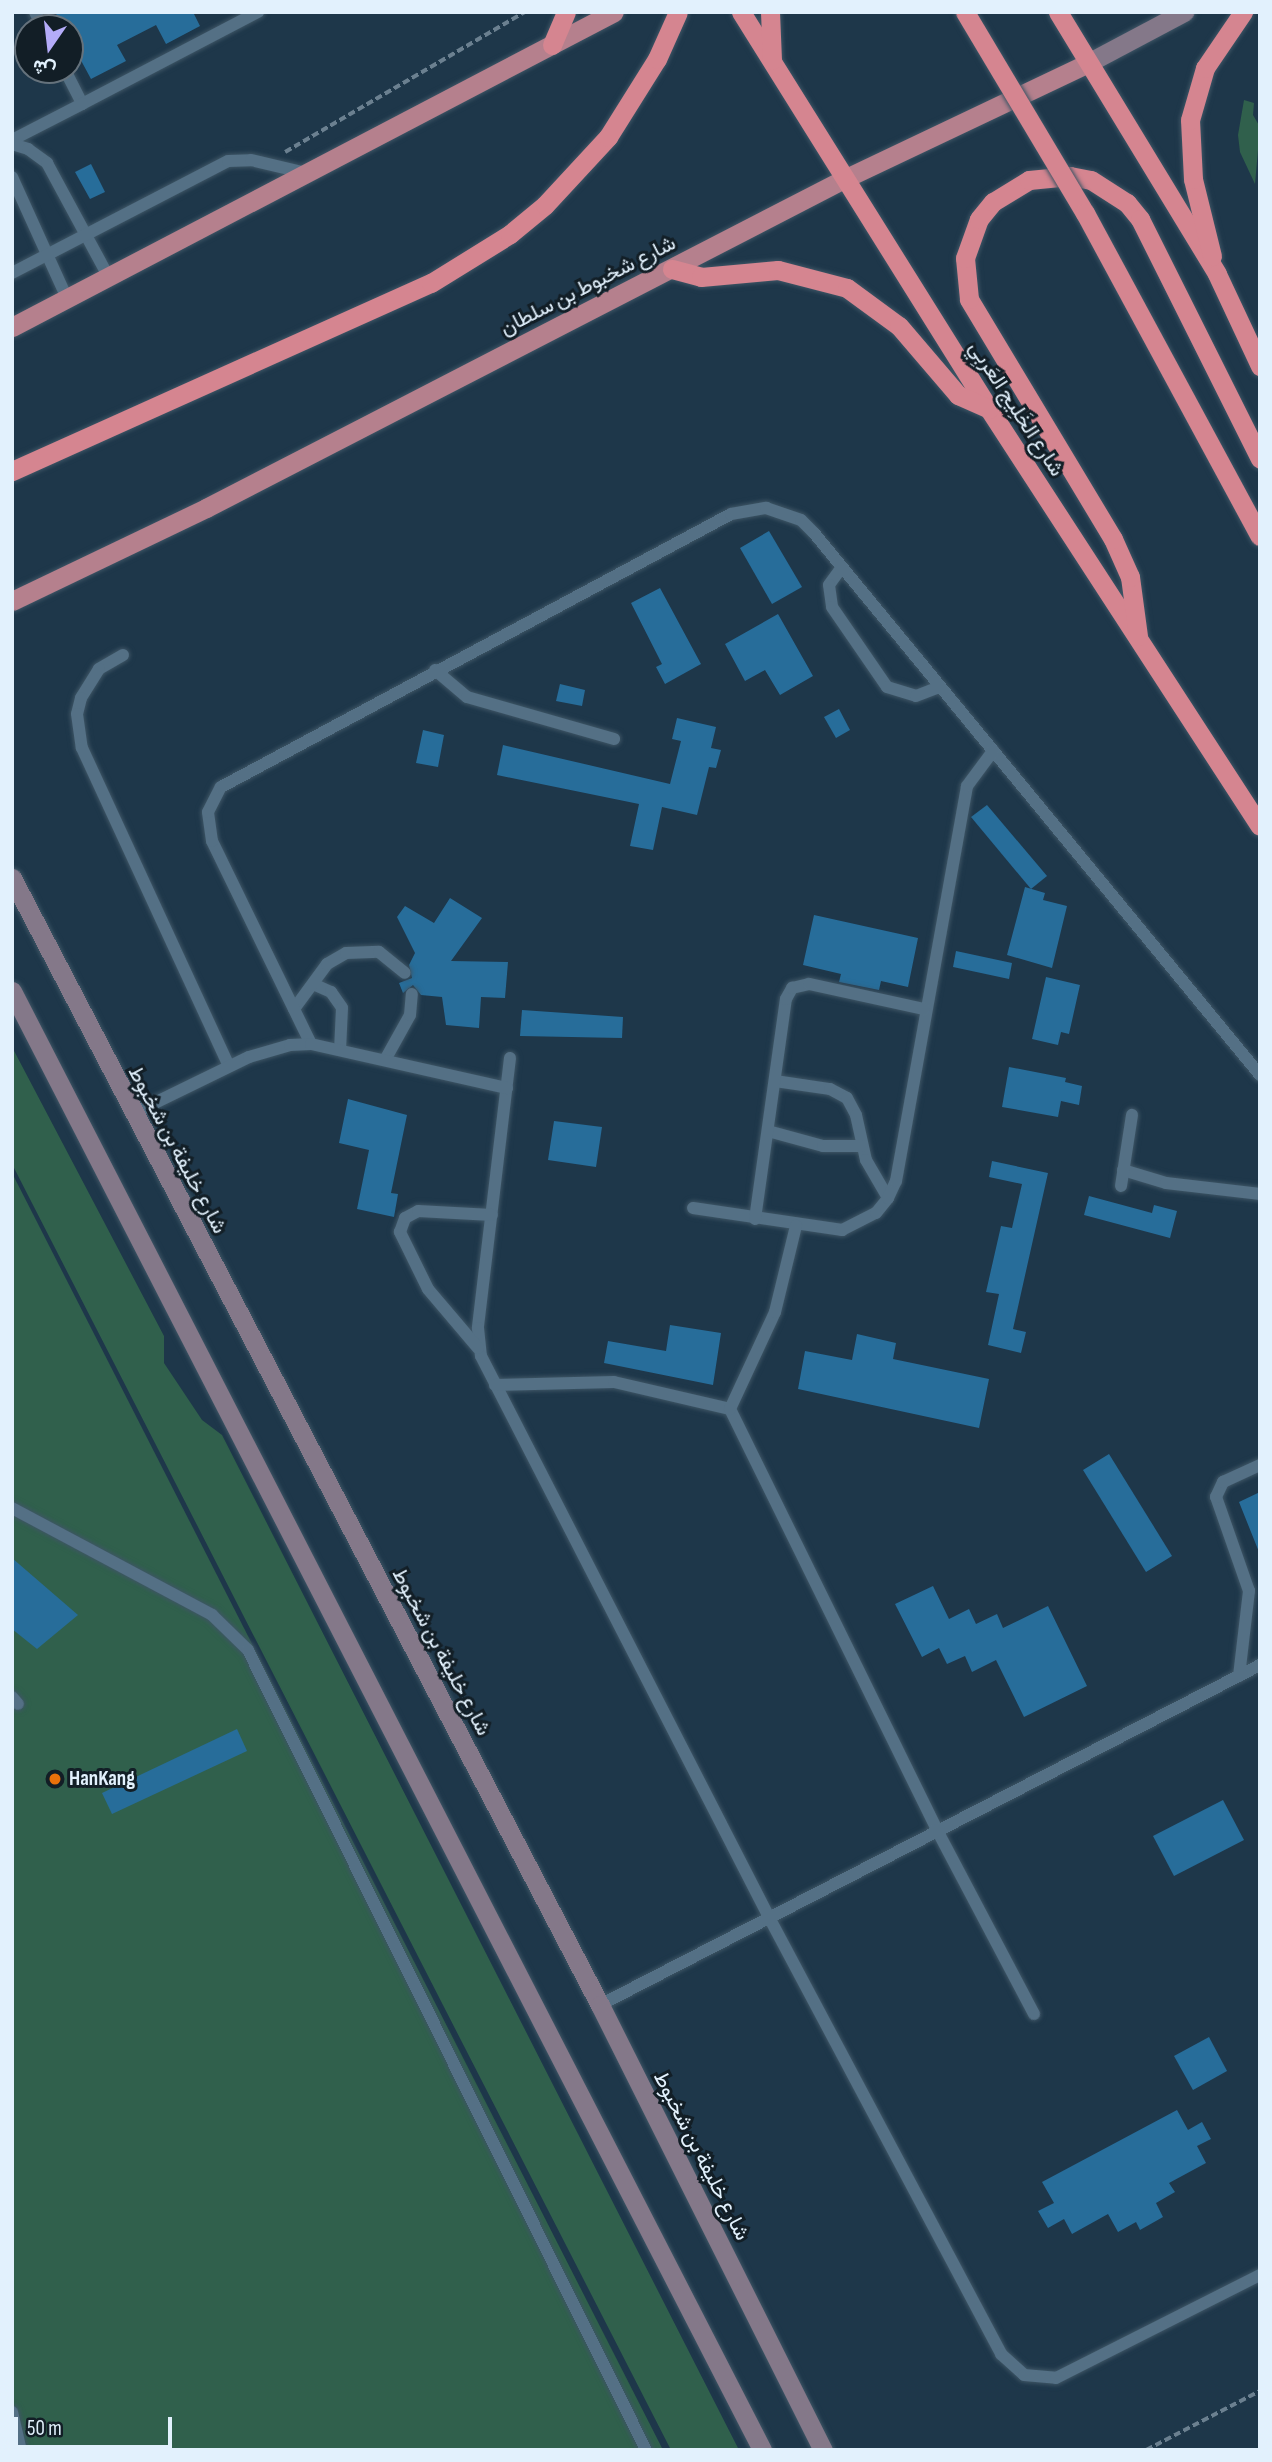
<!DOCTYPE html>
<html>
<head>
<meta charset="utf-8">
<style>
	body { margin:0 }
	#map { position:relative; width:1272px; height:2462px; overflow:hidden; background:#1e374a; font-family:"Sofia Sans Condensed",Vazirmatn,sans-serif }
	div>[style] { position:absolute }
	[style*='--x'] { left:calc(var(--x)*1px); top:calc(var(--y)*1px); width:calc(var(--w)*1px); rotate:calc(var(--a)*1deg) }
	.green>* { inset:0; background:#30604c }
	.building>* { inset:0; background:#276d9a }
	.path>* { height:3.5px; margin-top:-1.75px; transform-origin:0; background:repeating-linear-gradient(90deg,#6b8090 0 7px,transparent 0 10.5px) }
	.roads { filter:drop-shadow(0 0 2px #3e5565) drop-shadow(0 0 2px #3e5565) }
	.service>* { height:12px; margin:-6px; padding:0 6px; transform-origin:6px; border-radius:6px; background:#547085 }
	.secondary>* { height:19px; margin:-9.5px; padding:0 9.5px; transform-origin:9.5px; border-radius:9.5px; background:#847889 }
	.primary>* { height:19px; margin:-9.5px; padding:0 9.5px; transform-origin:9.5px; border-radius:9.5px; background:#b5808d }
	.trunk>* { height:19px; margin:-9.5px; padding:0 9.5px; transform-origin:9.5px; border-radius:9.5px; background:#d58590 }
	.bridges { filter:drop-shadow(0 0 2px #3e5565) drop-shadow(0 0 2px #3e5565) }
	.trunk-bridge>* { height:19px; margin:-9.5px; padding:0 9.5px; transform-origin:9.5px; border-radius:9.5px; background:#d58590 }
	.dots>* { width:19px; height:19px; translate:-50% -50%; box-sizing:border-box; border:4px solid #121e26; border-radius:50% }
	span { translate:-50% -50%; white-space:nowrap; text-align:center; line-height:1.15; -webkit-text-stroke:6px #121e26; paint-order:stroke }
	.street-label { font-size:21px; color:#e2f1fd }
	.poi-label { font-size:21px; color:#e2f1fd; font-weight:700 }
	.left { translate:0 -50%; text-align:left }
	.frame { position:absolute; inset:0; border:14px solid #e2f1fd; pointer-events:none }
	.north { position:absolute; left:14px; top:14px; width:70px; height:70px; box-sizing:border-box; background:#121e26; border:2px solid #65727c; border-radius:50%; rotate:194deg; font-size:19px; font-weight:700; line-height:28px; text-align:center; color:#e2f1fd }
	.north::after { content:''; display:block; margin:auto; width:24px; height:32px; background:#b4acf9; clip-path:polygon(50% 0,100% 100%,50% 72%,0 100%) }
	.scale { position:absolute; left:14px; top:2417px; width:158px; height:32px; box-sizing:border-box; border:4px solid #e2f1fd; border-top:0; padding-left:9px; font-size:21px; line-height:24px; white-space:nowrap; color:#e2f1fd; -webkit-text-stroke:5px #121e26; paint-order:stroke }
</style>
</head>
<body>
<div id="map">
	<div class="green">
		<div style="clip-path:polygon(1244px 100px,1254px 103px,1253px 115px,1260px 127px,1255px 184px,1240px 152px,1238px 135px)"></div>
		<div style="clip-path:polygon(12px 1047px,164px 1336px,164px 1363px,202px 1420px,222px 1435px,739px 2450px,671px 2450px,12px 1164px)"></div>
		<div style="clip-path:polygon(12px 1173px,663px 2450px,12px 2450px)"></div>
	</div>
	<div class="building">
		<div style="clip-path:polygon(55px 12px,193px 12px,200px 26px,166px 44px,156px 25px,117px 45px,126px 61px,91px 79px,70px 40px,70px 28px,64px 28px)"></div>
		<div style="clip-path:polygon(91px 164px,105px 192px,90px 199px,75px 172px)"></div>
		<div style="clip-path:polygon(769px 531px,802px 587px,772px 604px,740px 548px)"></div>
		<div style="clip-path:polygon(660px 588px,701px 664px,665px 684px,656px 667px,662px 664px,631px 603px)"></div>
		<div style="clip-path:polygon(778px 614px,813px 676px,780px 695px,765px 670px,745px 681px,725px 644px)"></div>
		<div style="clip-path:polygon(560px 684px,585px 690px,582px 706px,556px 701px)"></div>
		<div style="clip-path:polygon(839px 709px,850px 730px,836px 738px,824px 717px)"></div>
		<div style="clip-path:polygon(677px 718px,716px 727px,711px 748px,721px 750px,716px 768px,709px 767px,697px 815px,662px 807px,653px 850px,630px 846px,639px 804px,497px 775px,503px 745px,670px 784px,681px 741px,672px 739px)"></div>
		<div style="clip-path:polygon(423px 730px,444px 735px,438px 767px,416px 763px)"></div>
		<div style="clip-path:polygon(987px 805px,1047px 876px,1031px 889px,971px 817px)"></div>
		<div style="clip-path:polygon(1025px 887px,1045px 893px,1043px 900px,1067px 906px,1052px 968px,1007px 955px)"></div>
		<div style="clip-path:polygon(450px 898px,482px 918px,451px 961px,508px 962px,505px 998px,481px 997px,479px 1028px,446px 1025px,442px 997px,421px 995px,413px 985px,403px 993px,399px 983px,412px 978px,409px 965px,415px 953px,397px 917px,405px 906px,434px 923px)"></div>
		<div style="clip-path:polygon(814px 915px,918px 938px,908px 987px,881px 981px,879px 990px,839px 982px,841px 974px,803px 965px)"></div>
		<div style="clip-path:polygon(956px 951px,1012px 963px,1009px 979px,953px 967px)"></div>
		<div style="clip-path:polygon(1046px 977px,1080px 985px,1069px 1034px,1061px 1032px,1058px 1045px,1032px 1039px)"></div>
		<div style="clip-path:polygon(522px 1010px,623px 1017px,622px 1038px,520px 1036px)"></div>
		<div style="clip-path:polygon(1009px 1067px,1066px 1078px,1065px 1082px,1082px 1086px,1079px 1105px,1061px 1101px,1058px 1117px,1002px 1107px)"></div>
		<div style="clip-path:polygon(348px 1099px,407px 1115px,391px 1193px,398px 1194px,394px 1217px,357px 1209px,369px 1150px,339px 1143px)"></div>
		<div style="clip-path:polygon(554px 1121px,602px 1127px,596px 1167px,548px 1160px)"></div>
		<div style="clip-path:polygon(992px 1161px,1048px 1173px,1013px 1329px,1026px 1332px,1021px 1353px,988px 1345px,999px 1294px,986px 1292px,1001px 1226px,1012px 1228px,1022px 1184px,989px 1177px)"></div>
		<div style="clip-path:polygon(1089px 1196px,1152px 1213px,1154px 1205px,1177px 1211px,1170px 1238px,1084px 1215px)"></div>
		<div style="clip-path:polygon(670px 1325px,721px 1333px,713px 1385px,604px 1363px,608px 1341px,666px 1351px)"></div>
		<div style="clip-path:polygon(857px 1334px,896px 1343px,893px 1359px,989px 1379px,979px 1428px,798px 1389px,805px 1351px,852px 1360px)"></div>
		<div style="clip-path:polygon(1109px 1454px,1172px 1556px,1146px 1572px,1083px 1470px)"></div>
		<div style="clip-path:polygon(1260px 1492px,1260px 1552px,1259px 1552px,1239px 1502px)"></div>
		<div style="clip-path:polygon(12px 1558px,78px 1615px,37px 1649px,12px 1629px)"></div>
		<div style="clip-path:polygon(933px 1586px,949px 1619px,969px 1609px,976px 1624px,997px 1614px,1003px 1628px,1048px 1606px,1087px 1686px,1024px 1717px,996px 1660px,972px 1672px,965px 1656px,947px 1664px,939px 1648px,922px 1657px,895px 1604px)"></div>
		<div style="clip-path:polygon(237px 1729px,247px 1751px,112px 1814px,102px 1793px)"></div>
		<div style="clip-path:polygon(1223px 1800px,1244px 1840px,1174px 1876px,1153px 1836px)"></div>
		<div style="clip-path:polygon(1209px 2037px,1227px 2071px,1193px 2090px,1174px 2056px)"></div>
		<div style="clip-path:polygon(1177px 2110px,1188px 2130px,1202px 2122px,1211px 2139px,1197px 2146px,1206px 2163px,1169px 2183px,1175px 2192px,1156px 2203px,1163px 2217px,1140px 2230px,1136px 2222px,1118px 2232px,1108px 2214px,1072px 2234px,1064px 2219px,1048px 2228px,1038px 2211px,1054px 2203px,1042px 2182px)"></div>
	</div>
	<div class="path">
		<div style="--x:285;--y:152;--w:278;--a:-30.3"></div>
		<div style="--x:1146;--y:2450;--w:128;--a:-27.4"></div>
	</div>
	<div class="roads">
		<div class="service">
			<div style="--x:35;--y:12;--w:18;--a:63"></div>
			<div style="--x:65;--y:70;--w:38;--a:63"></div>
			<div style="--x:82;--y:104;--w:199;--a:-27.6"></div>
			<div style="--x:12;--y:140;--w:79;--a:-27.2"></div>
			<div style="--x:12;--y:144;--w:17;--a:17"></div>
			<div style="--x:28;--y:149;--w:24;--a:36"></div>
			<div style="--x:47;--y:163;--w:128;--a:61.6"></div>
			<div style="--x:12;--y:177;--w:133;--a:65.6"></div>
			<div style="--x:12;--y:273;--w:243;--a:-27.4"></div>
			<div style="--x:228;--y:161;--w:23;--a:-2"></div>
			<div style="--x:251;--y:160;--w:57;--a:13.3"></div>
			<div style="--x:842;--y:567;--w:22;--a:126"></div>
			<div style="--x:829;--y:585;--w:22;--a:82"></div>
			<div style="--x:832;--y:607;--w:97;--a:55.5"></div>
			<div style="--x:887;--y:687;--w:30;--a:17"></div>
			<div style="--x:916;--y:696;--w:26;--a:-21"></div>
			<div style="--x:123;--y:655;--w:28;--a:150"></div>
			<div style="--x:99;--y:669;--w:34;--a:122"></div>
			<div style="--x:81;--y:698;--w:16;--a:104"></div>
			<div style="--x:77;--y:714;--w:34;--a:82"></div>
			<div style="--x:82;--y:748;--w:350;--a:65.2"></div>
			<div style="--x:435;--y:670;--w:42;--a:40.2"></div>
			<div style="--x:467;--y:697;--w:153;--a:15.9"></div>
			<div style="--x:313;--y:984;--w:20;--a:24"></div>
			<div style="--x:331;--y:992;--w:19;--a:55"></div>
			<div style="--x:342;--y:1008;--w:42;--a:92.7"></div>
			<div style="--x:294;--y:1009;--w:56;--a:-53.7"></div>
			<div style="--x:327;--y:964;--w:22;--a:-30"></div>
			<div style="--x:346;--y:953;--w:33;--a:-2"></div>
			<div style="--x:379;--y:952;--w:33;--a:39"></div>
			<div style="--x:311;--y:1044;--w:226;--a:-116"></div>
			<div style="--x:212;--y:841;--w:29;--a:-98"></div>
			<div style="--x:208;--y:812;--w:28;--a:-63"></div>
			<div style="--x:221;--y:787;--w:578;--a:-28.16"></div>
			<div style="--x:731;--y:514;--w:36;--a:-10"></div>
			<div style="--x:766;--y:508;--w:37;--a:19"></div>
			<div style="--x:801;--y:520;--w:18;--a:45"></div>
			<div style="--x:814;--y:533;--w:702;--a:50.55"></div>
			<div style="--x:510;--y:1058;--w:272;--a:96.8"></div>
			<div style="--x:478;--y:1328;--w:28;--a:84"></div>
			<div style="--x:481;--y:1356;--w:633;--a:62.83"></div>
			<div style="--x:770;--y:1919;--w:493;--a:62"></div>
			<div style="--x:1001;--y:2354;--w:31;--a:42"></div>
			<div style="--x:1024;--y:2375;--w:32;--a:5"></div>
			<div style="--x:1056;--y:2378;--w:229;--a:-26.8"></div>
			<div style="--x:385;--y:1060;--w:51;--a:-60.9"></div>
			<div style="--x:410;--y:1015;--w:21;--a:-85"></div>
			<div style="--x:775;--y:1081;--w:56;--a:8.3"></div>
			<div style="--x:830;--y:1089;--w:19;--a:28"></div>
			<div style="--x:847;--y:1098;--w:19;--a:62"></div>
			<div style="--x:856;--y:1115;--w:46;--a:77.5"></div>
			<div style="--x:866;--y:1160;--w:44;--a:59.9"></div>
			<div style="--x:132;--y:1114;--w:130;--a:-26"></div>
			<div style="--x:249;--y:1057;--w:43;--a:-16.3"></div>
			<div style="--x:290;--y:1045;--w:21;--a:-3"></div>
			<div style="--x:311;--y:1044;--w:201;--a:12.7"></div>
			<div style="--x:768;--y:1131;--w:57;--a:15.3"></div>
			<div style="--x:823;--y:1146;--w:39;--a:0"></div>
			<div style="--x:1123;--y:1170;--w:45;--a:16.8"></div>
			<div style="--x:1166;--y:1183;--w:95;--a:6.7"></div>
			<div style="--x:1121;--y:1186;--w:72;--a:-81.2"></div>
			<div style="--x:693;--y:1208;--w:151;--a:8.4"></div>
			<div style="--x:842;--y:1230;--w:38;--a:-27"></div>
			<div style="--x:876;--y:1213;--w:19;--a:-51"></div>
			<div style="--x:888;--y:1198;--w:19;--a:-65"></div>
			<div style="--x:896;--y:1181;--w:401;--a:-79.8"></div>
			<div style="--x:967;--y:786;--w:44;--a:-53.4"></div>
			<div style="--x:755;--y:1219;--w:222;--a:-82"></div>
			<div style="--x:786;--y:999;--w:13;--a:-61"></div>
			<div style="--x:792;--y:988;--w:17;--a:-13"></div>
			<div style="--x:809;--y:984;--w:118;--a:12.3"></div>
			<div style="--x:478;--y:1348;--w:77;--a:-130.3"></div>
			<div style="--x:428;--y:1289;--w:64;--a:-116.2"></div>
			<div style="--x:400;--y:1232;--w:15;--a:-70"></div>
			<div style="--x:405;--y:1218;--w:15;--a:-28"></div>
			<div style="--x:418;--y:1211;--w:74;--a:3.1"></div>
			<div style="--x:495;--y:1385;--w:119;--a:-1.4"></div>
			<div style="--x:614;--y:1382;--w:119;--a:13.1"></div>
			<div style="--x:730;--y:1409;--w:469;--a:63.8"></div>
			<div style="--x:937;--y:1830;--w:208;--a:62.2"></div>
			<div style="--x:730;--y:1409;--w:107;--a:-65.1"></div>
			<div style="--x:775;--y:1312;--w:89;--a:-76.3"></div>
			<div style="--x:12;--y:1508;--w:227;--a:28.1"></div>
			<div style="--x:212;--y:1615;--w:50;--a:44.2"></div>
			<div style="--x:248;--y:1650;--w:894;--a:63.55"></div>
			<div style="--x:1239;--y:1676;--w:86;--a:-83.3"></div>
			<div style="--x:1249;--y:1591;--w:100;--a:-109.3"></div>
			<div style="--x:1216;--y:1497;--w:17;--a:-65"></div>
			<div style="--x:1223;--y:1482;--w:41;--a:-24.7"></div>
			<div style="--x:12;--y:1697;--w:9;--a:49"></div>
			<div style="--x:600;--y:2005;--w:742;--a:-27.26"></div>
			<div style="--x:12;--y:2412;--w:39;--a:77"></div>
		</div>
		<div class="secondary">
			<div style="--x:1088;--y:63;--w:109;--a:-28"></div>
			<div style="--x:12;--y:878;--w:1271;--a:62.45"></div>
			<div style="--x:600;--y:2005;--w:498;--a:63.4"></div>
			<div style="--x:12;--y:991;--w:1640;--a:62.79"></div>
		</div>
		<div class="primary">
			<div style="--x:12;--y:327;--w:679;--a:-27.62"></div>
			<div style="--x:12;--y:601;--w:215;--a:-25.6"></div>
			<div style="--x:206;--y:508;--w:718;--a:-27.28"></div>
			<div style="--x:844;--y:179;--w:270;--a:-25.4"></div>
		</div>
		<div class="trunk">
			<div style="--x:741;--y:12;--w:468;--a:58"></div>
			<div style="--x:989;--y:409;--w:497;--a:57"></div>
			<div style="--x:770;--y:12;--w:48;--a:87.6"></div>
			<div style="--x:1058;--y:12;--w:306;--a:58.7"></div>
			<div style="--x:1217;--y:274;--w:102;--a:64.9"></div>
			<div style="--x:552;--y:45;--w:36;--a:-67"></div>
			<div style="--x:1212;--y:256;--w:79;--a:-103.9"></div>
			<div style="--x:1193;--y:179;--w:59;--a:-92.9"></div>
			<div style="--x:1190;--y:120;--w:54;--a:-73.9"></div>
			<div style="--x:1205;--y:68;--w:68;--a:-55.8"></div>
			<div style="--x:672;--y:269;--w:30;--a:15"></div>
			<div style="--x:701;--y:277;--w:77;--a:-5.2"></div>
			<div style="--x:778;--y:270;--w:71;--a:14.6"></div>
			<div style="--x:847;--y:288;--w:64;--a:36.2"></div>
			<div style="--x:899;--y:326;--w:91;--a:49.5"></div>
			<div style="--x:958;--y:395;--w:34;--a:24"></div>
			<div style="--x:12;--y:471;--w:459;--a:-24.2"></div>
			<div style="--x:431;--y:283;--w:93;--a:-31.8"></div>
			<div style="--x:510;--y:234;--w:45;--a:-39.6"></div>
			<div style="--x:545;--y:205;--w:93;--a:-47.2"></div>
			<div style="--x:608;--y:137;--w:92;--a:-57.9"></div>
			<div style="--x:657;--y:59;--w:51;--a:-65.9"></div>
			<div style="--x:1138;--y:636;--w:60;--a:-97.7"></div>
			<div style="--x:1130;--y:577;--w:42;--a:-114.1"></div>
			<div style="--x:1113;--y:539;--w:280;--a:-121"></div>
			<div style="--x:969;--y:299;--w:41;--a:-95.6"></div>
			<div style="--x:965;--y:258;--w:41;--a:-70.3"></div>
			<div style="--x:979;--y:219;--w:22;--a:-51"></div>
			<div style="--x:993;--y:202;--w:42;--a:-31.4"></div>
			<div style="--x:1029;--y:180;--w:41;--a:-5.6"></div>
			<div style="--x:1070;--y:176;--w:21;--a:11"></div>
			<div style="--x:1091;--y:180;--w:43;--a:32.6"></div>
			<div style="--x:1127;--y:203;--w:21;--a:51"></div>
			<div style="--x:1140;--y:219;--w:268;--a:63.4"></div>
		</div>
	</div>
	<div class="bridges">
		<div class="trunk-bridge">
			<div style="--x:965;--y:12;--w:234;--a:59.2"></div>
			<div style="--x:1085;--y:213;--w:367;--a:61.6"></div>
		</div>
	</div>
	<div class="dots">
		<div style="left:55px;top:1779px;background:#e8710a"></div>
	</div>
	<div class="street-label">
		<span style="left:588px;top:286px;rotate:-27deg">شارع شخبوط بن سلطان</span>
		<span style="left:1016px;top:409px;rotate:57deg">شارع الخَلِيج العَربِي</span>
		<span style="left:177px;top:1150px;rotate:62deg">شارع خليفة بن شخبوط</span>
		<span style="left:441px;top:1652px;rotate:62deg">شارع خليفة بن شخبوط</span>
		<span style="left:701px;top:2156px;rotate:63deg">شارع خليفة بن شخبوط</span>
	</div>
	<div class="poi-label">
		<span class="left" style="left:69px;top:1779px">HanKang</span>
	</div>
	<div class="frame"></div>
	<div class="north">ش</div>
	<div class="scale">50 m</div>
</div>
</body>
</html>
